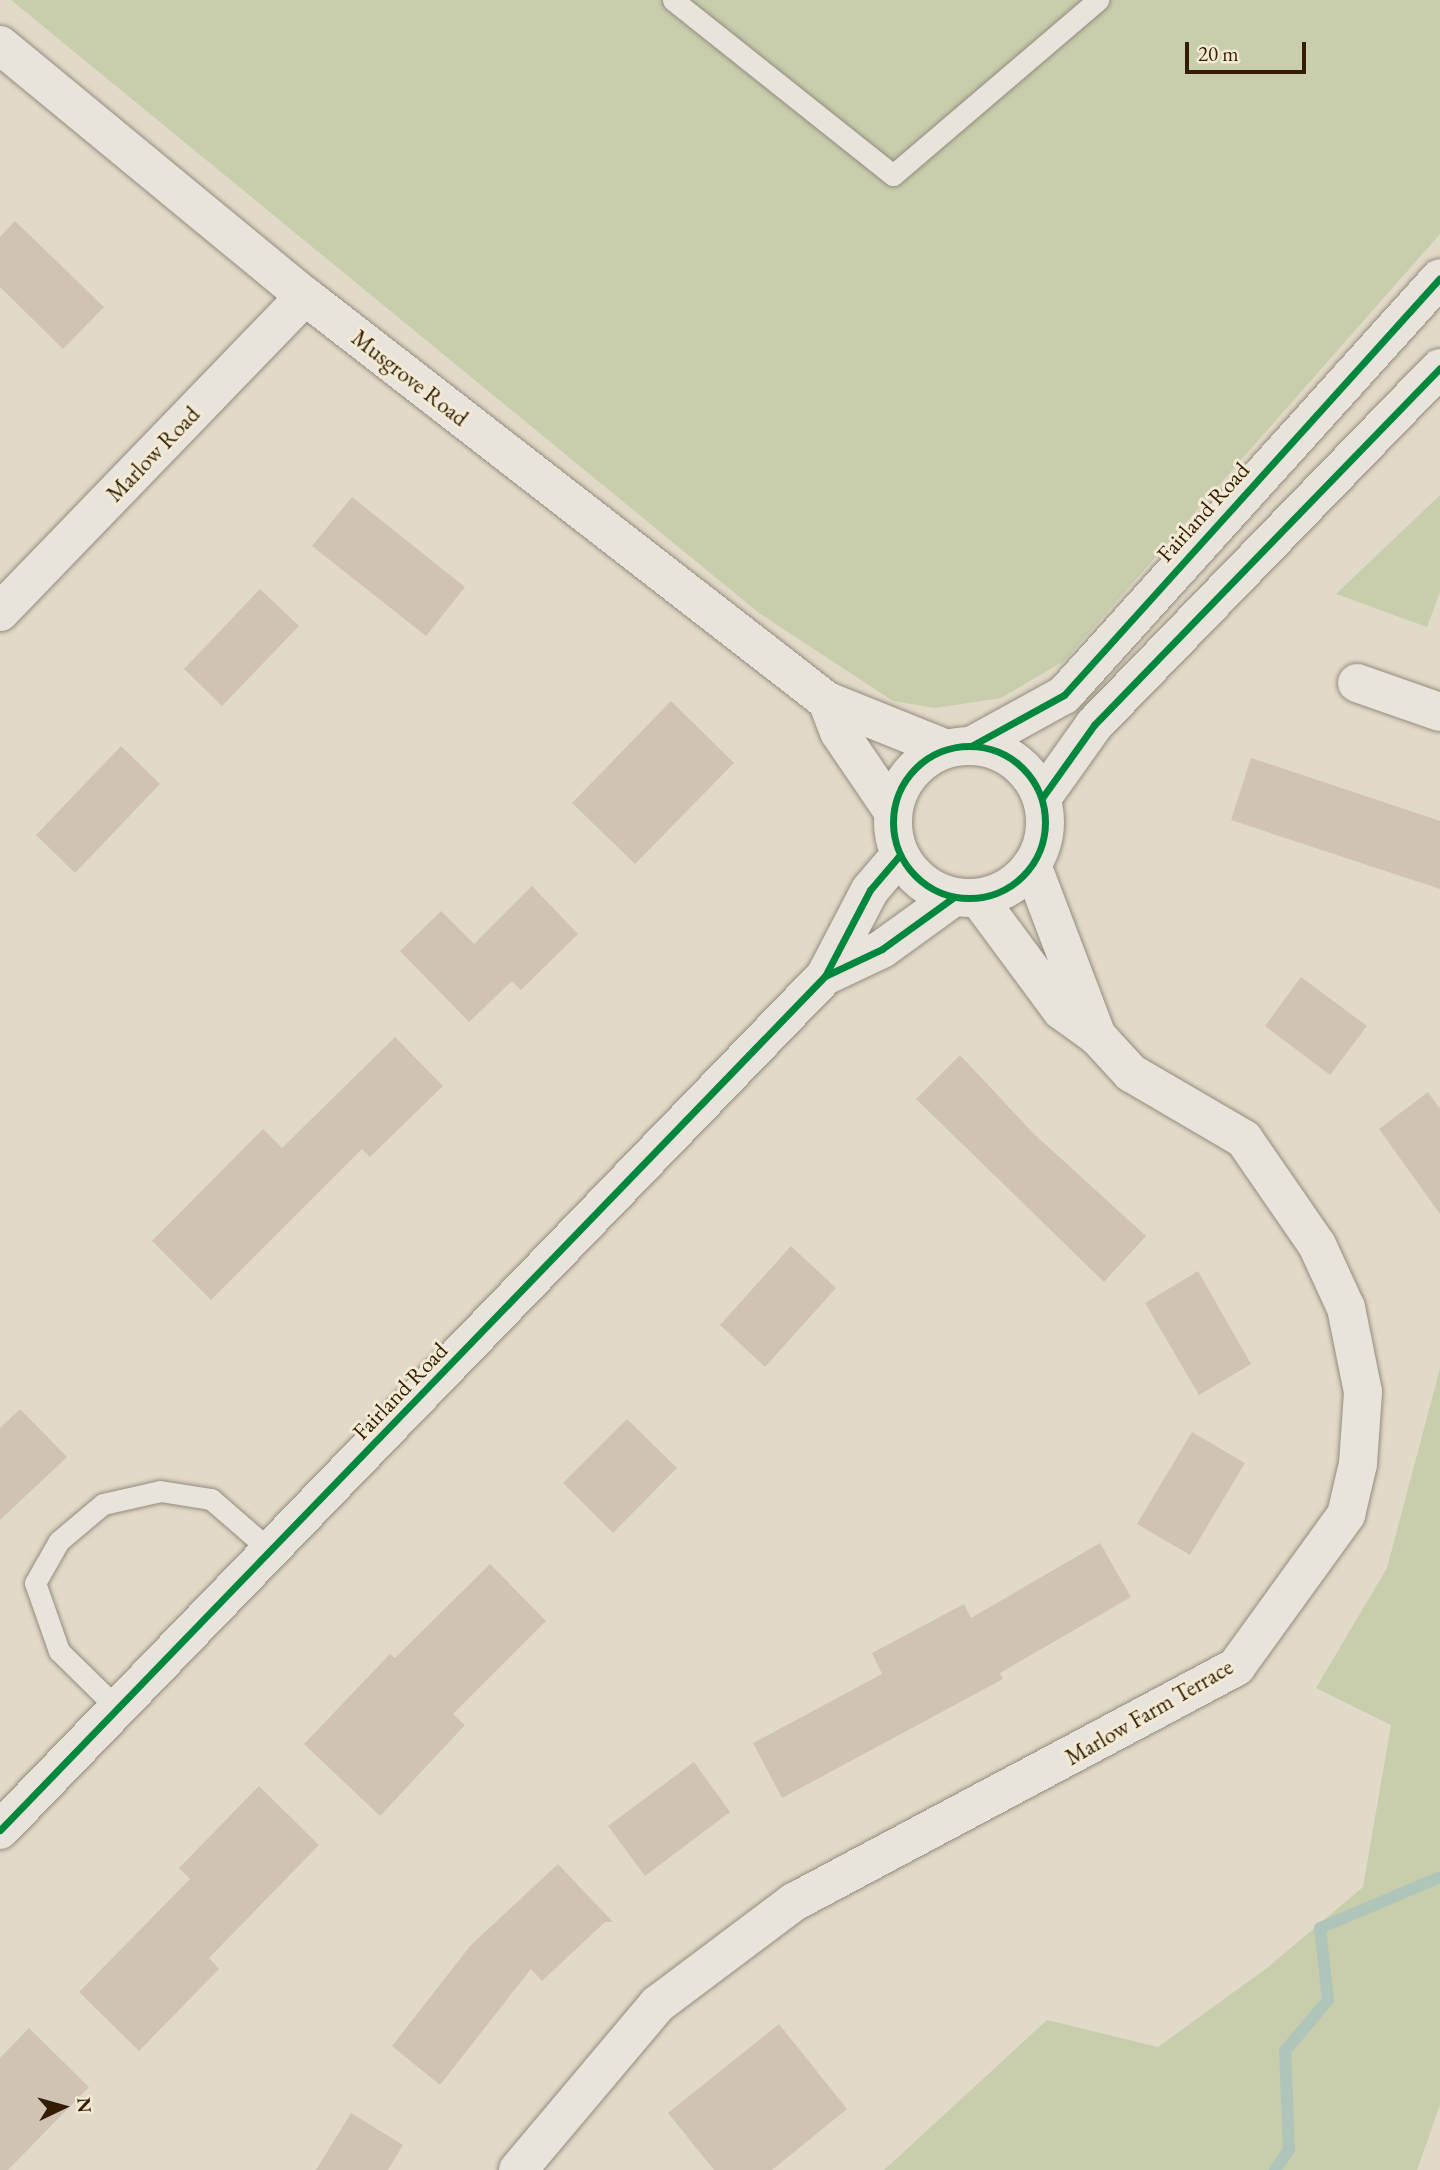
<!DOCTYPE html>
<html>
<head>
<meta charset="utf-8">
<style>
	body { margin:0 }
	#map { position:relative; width:1440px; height:2170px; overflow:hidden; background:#e2dac8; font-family:"EB Garamond",serif }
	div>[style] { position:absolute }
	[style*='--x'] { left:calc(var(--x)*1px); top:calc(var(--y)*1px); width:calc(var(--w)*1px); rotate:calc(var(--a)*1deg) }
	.green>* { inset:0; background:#c8cdac }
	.stream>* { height:12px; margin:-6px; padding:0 6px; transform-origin:6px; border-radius:6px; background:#afc5b9 }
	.building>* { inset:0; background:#d0c3b4 }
	.roads { filter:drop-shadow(0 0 2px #938b7d) drop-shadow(0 0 2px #938b7d) }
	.service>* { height:21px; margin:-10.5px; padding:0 10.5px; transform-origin:10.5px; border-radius:10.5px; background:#e8e4dc }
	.minor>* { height:38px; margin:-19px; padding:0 19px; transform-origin:19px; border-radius:19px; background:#e8e4dc }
	.tertiary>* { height:38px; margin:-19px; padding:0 19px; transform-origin:19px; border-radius:19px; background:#e8e4dc }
	.secondary>* { height:38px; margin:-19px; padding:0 19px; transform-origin:19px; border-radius:19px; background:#e8e4dc }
	.secondary>.ring { margin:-19px; padding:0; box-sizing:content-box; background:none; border:38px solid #e8e4dc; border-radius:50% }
	.cycleway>* { height:7px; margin:-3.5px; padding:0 3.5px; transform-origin:3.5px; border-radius:3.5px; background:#00873e }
	.cycleway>.ring { margin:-3.5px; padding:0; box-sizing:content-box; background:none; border:7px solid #00873e; border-radius:50% }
	span { translate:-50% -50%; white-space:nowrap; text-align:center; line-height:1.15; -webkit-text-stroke:6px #f3ead5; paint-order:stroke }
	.street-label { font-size:23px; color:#331c00 }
	.north { position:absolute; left:28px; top:2072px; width:70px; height:70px; -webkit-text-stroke:5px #f3ead5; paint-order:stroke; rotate:85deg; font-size:19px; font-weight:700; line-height:28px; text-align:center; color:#331c00 }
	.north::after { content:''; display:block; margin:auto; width:24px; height:32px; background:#331c00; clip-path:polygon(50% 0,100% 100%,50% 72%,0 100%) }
	.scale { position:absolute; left:1185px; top:42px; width:121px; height:32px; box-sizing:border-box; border:4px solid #331c00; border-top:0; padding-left:9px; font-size:21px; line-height:24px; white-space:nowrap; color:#331c00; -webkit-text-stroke:5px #f3ead5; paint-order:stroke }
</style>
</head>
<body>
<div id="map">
	<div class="green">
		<div style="clip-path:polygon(11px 0,1440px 0,1440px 234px,1064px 661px,1001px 698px,935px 708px,893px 701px,759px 613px)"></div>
		<div style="clip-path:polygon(1440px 495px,1440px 592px,1427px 627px,1336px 594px)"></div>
		<div style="clip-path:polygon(1440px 1368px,1440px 2105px,1417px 2170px,884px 2170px,1047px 2020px,1158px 2047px,1267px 1968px,1363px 1887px,1391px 1725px,1316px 1688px,1387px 1568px)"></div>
	</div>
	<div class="stream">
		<div style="--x:1275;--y:2170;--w:25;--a:-56"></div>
		<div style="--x:1289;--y:2149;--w:98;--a:-92.3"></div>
		<div style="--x:1285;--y:2051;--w:67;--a:-49.9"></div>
		<div style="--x:1328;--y:2000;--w:72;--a:-96.3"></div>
		<div style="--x:1320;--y:1928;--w:130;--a:-23"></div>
	</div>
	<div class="building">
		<div style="clip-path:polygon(15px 221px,104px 307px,63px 349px,0 287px,0 237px)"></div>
		<div style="clip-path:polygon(352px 497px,465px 587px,426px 636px,312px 546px)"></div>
		<div style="clip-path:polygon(260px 589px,299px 626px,222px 706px,184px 669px)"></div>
		<div style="clip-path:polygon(671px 701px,734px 763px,635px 864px,572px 803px)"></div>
		<div style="clip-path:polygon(121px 746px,160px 784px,75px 873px,36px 835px)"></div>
		<div style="clip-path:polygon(1251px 758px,1440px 821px,1440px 889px,1231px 820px)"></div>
		<div style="clip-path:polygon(532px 886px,578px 934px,521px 990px,512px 981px,469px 1022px,400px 951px,441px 911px,474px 944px)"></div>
		<div style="clip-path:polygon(1301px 977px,1367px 1026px,1330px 1075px,1265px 1026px)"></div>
		<div style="clip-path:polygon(395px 1037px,443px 1086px,370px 1157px,362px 1149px,211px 1300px,152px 1241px,263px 1129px,282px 1148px)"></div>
		<div style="clip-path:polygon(960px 1055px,1033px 1133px,1146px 1236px,1104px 1282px,916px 1099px)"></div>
		<div style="clip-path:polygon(1428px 1092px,1440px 1109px,1440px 1214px,1379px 1129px)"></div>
		<div style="clip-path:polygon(791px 1246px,836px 1288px,765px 1367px,720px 1325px)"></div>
		<div style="clip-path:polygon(1198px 1271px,1251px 1364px,1199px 1395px,1145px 1303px)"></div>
		<div style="clip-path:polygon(20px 1409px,67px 1457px,0 1520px,0 1428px)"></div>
		<div style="clip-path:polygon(627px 1419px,677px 1468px,613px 1533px,563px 1483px)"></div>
		<div style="clip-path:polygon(1192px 1432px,1245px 1463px,1190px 1555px,1137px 1524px)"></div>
		<div style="clip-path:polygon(1100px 1543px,1131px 1597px,1000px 1673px,1003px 1679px,782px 1798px,753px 1743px,882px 1674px,872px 1653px,964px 1604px,971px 1618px)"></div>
		<div style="clip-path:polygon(490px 1564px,546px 1621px,453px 1714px,465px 1725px,380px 1816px,304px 1744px,390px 1654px,395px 1658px)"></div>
		<div style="clip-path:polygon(694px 1762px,730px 1812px,645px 1876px,608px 1826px)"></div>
		<div style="clip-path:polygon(259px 1786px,319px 1845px,209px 1958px,219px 1969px,139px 2051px,79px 1992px,190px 1879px,179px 1868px)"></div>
		<div style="clip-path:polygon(558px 1864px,613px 1922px,605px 1922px,542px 1981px,531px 1969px,440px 2085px,392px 2046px,471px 1945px)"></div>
		<div style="clip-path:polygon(779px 2024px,847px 2109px,772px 2170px,714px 2170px,668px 2113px)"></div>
		<div style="clip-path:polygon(29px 2028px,89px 2087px,8px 2170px,0 2170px,0 2058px)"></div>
		<div style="clip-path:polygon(351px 2113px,403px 2145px,388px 2170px,316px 2170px)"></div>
	</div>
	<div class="roads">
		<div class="service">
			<div style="--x:673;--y:0;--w:281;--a:38.5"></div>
			<div style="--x:893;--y:175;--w:270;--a:-40.5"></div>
			<div style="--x:119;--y:1710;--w:84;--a:-135.5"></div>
			<div style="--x:59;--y:1651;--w:72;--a:-109.4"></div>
			<div style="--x:35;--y:1583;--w:48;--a:-60.3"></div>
			<div style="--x:59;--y:1541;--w:57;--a:-40.1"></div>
			<div style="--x:103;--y:1504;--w:58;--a:-12.8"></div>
			<div style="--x:160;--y:1491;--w:52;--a:8.9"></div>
			<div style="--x:211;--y:1499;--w:81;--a:41"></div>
		</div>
		<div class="minor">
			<div style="--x:0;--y:612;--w:439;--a:-46"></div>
			<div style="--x:1357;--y:683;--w:88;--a:19.3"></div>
			<div style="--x:1032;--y:865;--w:183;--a:69.2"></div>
			<div style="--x:518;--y:2170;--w:217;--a:-49.9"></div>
			<div style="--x:658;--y:2004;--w:170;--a:-36.9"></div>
			<div style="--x:794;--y:1902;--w:501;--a:-28"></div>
			<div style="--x:1236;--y:1667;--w:188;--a:-54.1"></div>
			<div style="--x:1346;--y:1515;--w:52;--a:-76.8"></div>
			<div style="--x:1358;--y:1464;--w:72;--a:-86"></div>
			<div style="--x:1363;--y:1392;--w:86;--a:-101.4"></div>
			<div style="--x:1346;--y:1308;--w:69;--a:-114.7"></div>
			<div style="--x:1317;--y:1245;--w:129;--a:-124.6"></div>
			<div style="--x:1244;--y:1139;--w:131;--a:-149.7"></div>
			<div style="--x:1131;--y:1073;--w:50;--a:-132.6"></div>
			<div style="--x:1097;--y:1036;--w:44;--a:-144.2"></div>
			<div style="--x:1061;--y:1010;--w:138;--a:-126.5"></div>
		</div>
		<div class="tertiary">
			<div style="--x:0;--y:45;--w:395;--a:39.5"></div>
			<div style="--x:305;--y:296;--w:661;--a:37.81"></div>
			<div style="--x:827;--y:701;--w:126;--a:21.9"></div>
			<div style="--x:827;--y:701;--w:33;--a:69"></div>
			<div style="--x:839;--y:732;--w:94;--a:55.8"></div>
		</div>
		<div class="secondary">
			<div style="--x:973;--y:745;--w:104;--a:-28.8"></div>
			<div style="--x:1064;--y:695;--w:561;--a:-47.96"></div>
			<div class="ring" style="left:893px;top:746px;width:114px;height:114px"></div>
			<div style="--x:1042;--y:798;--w:90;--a:-54.5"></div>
			<div style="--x:1094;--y:725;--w:497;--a:-45.9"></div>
			<div style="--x:825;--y:976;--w:63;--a:-25.3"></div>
			<div style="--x:882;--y:949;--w:89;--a:-35.8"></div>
			<div style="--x:0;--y:1830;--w:1187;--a:-45.99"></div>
			<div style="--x:825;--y:976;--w:97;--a:-62.4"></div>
			<div style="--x:870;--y:890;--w:45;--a:-49.5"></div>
		</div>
	</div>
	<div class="cycleway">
		<div style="--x:973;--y:745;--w:104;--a:-28.8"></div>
		<div style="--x:1064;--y:695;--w:561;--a:-47.96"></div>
		<div class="ring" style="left:893px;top:746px;width:145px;height:145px"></div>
		<div style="--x:1042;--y:798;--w:90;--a:-54.5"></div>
		<div style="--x:1094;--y:725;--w:497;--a:-45.9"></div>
		<div style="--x:825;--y:976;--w:63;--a:-25.3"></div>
		<div style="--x:882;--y:949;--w:89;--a:-35.8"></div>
		<div style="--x:0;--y:1830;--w:1187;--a:-45.99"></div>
		<div style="--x:825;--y:976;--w:97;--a:-62.4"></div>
		<div style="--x:870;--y:890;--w:45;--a:-49.5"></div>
	</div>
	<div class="street-label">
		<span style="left:410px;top:378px;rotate:38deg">Musgrove Road</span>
		<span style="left:153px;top:454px;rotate:-46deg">Marlow Road</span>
		<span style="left:1203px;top:512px;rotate:-48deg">Fairland Road</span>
		<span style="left:400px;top:1391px;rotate:-46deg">Fairland Road</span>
		<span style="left:1149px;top:1712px;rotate:-30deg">Marlow Farm Terrace</span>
	</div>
	<div class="north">N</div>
	<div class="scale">20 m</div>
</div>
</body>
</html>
